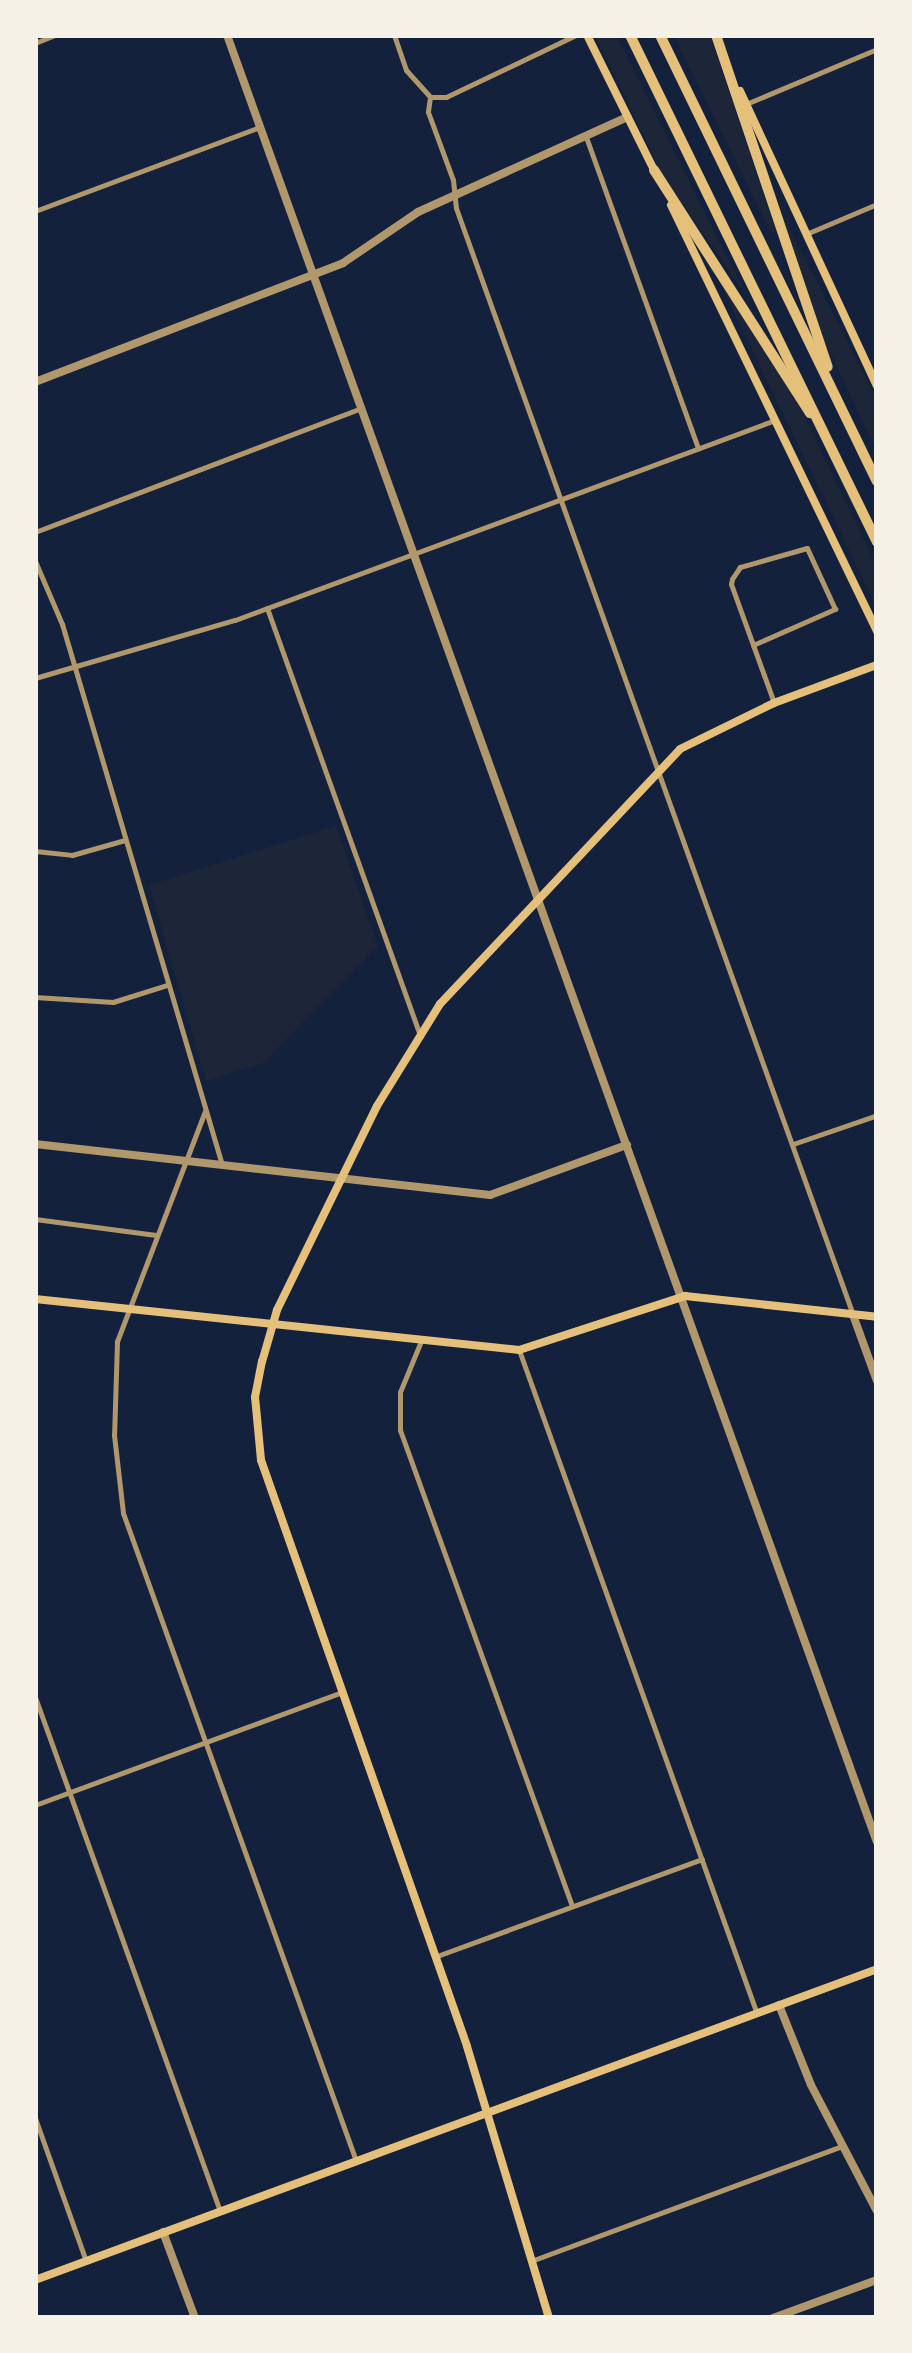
<!DOCTYPE html>
<html>
<head>
<meta charset="utf-8">
<style>
	body { margin:0 }
	#map { position:relative; width:912px; height:2353px; overflow:hidden; background:#14213d; font-family:Overpass,sans-serif }
	div>[style] { position:absolute }
	[style*='--x'] { left:calc(var(--x)*1px); top:calc(var(--y)*1px); width:calc(var(--w)*1px); rotate:calc(var(--a)*1deg) }
	.green>* { inset:0; background:#1d2539 }
	.minor>* { height:5px; margin:-2.5px; padding:0 2.5px; transform-origin:2.5px; border-radius:2.5px; background:#b1986c }
	.tertiary>* { height:8px; margin:-4px; padding:0 4px; transform-origin:4px; border-radius:4px; background:#b1986c }
	.secondary>* { height:8px; margin:-4px; padding:0 4px; transform-origin:4px; border-radius:4px; background:#e5c07b }
	.motorway>* { height:10px; margin:-5px; padding:0 5px; transform-origin:5px; border-radius:5px; background:#e5c07b }
	span { translate:-50% -50%; white-space:nowrap; text-align:center; line-height:1.15; -webkit-text-stroke:10px #f6f1e7; paint-order:stroke }
	.frame { position:absolute; inset:0; border:38px solid #f6f1e7; pointer-events:none }
</style>
</head>
<body>
<div id="map">
	<div class="green">
		<div style="clip-path:polygon(595px 35px,616px 35px,746px 295px,663px 175px)"></div>
		<div style="clip-path:polygon(674px 35px,710px 35px,776px 232px,771px 233px)"></div>
		<div style="clip-path:polygon(770px 191px,877px 400px,877px 451px,817px 325px)"></div>
		<div style="clip-path:polygon(707px 256px,782px 372px,877px 566px,876px 606px)"></div>
		<div style="clip-path:polygon(336px 826px,378px 946px,263px 1063px,206px 1081px,149px 885px)"></div>
	</div>
	<div class="minor">
		<div style="--x:394;--y:35;--w:37;--a:71"></div>
		<div style="--x:406;--y:70;--w:36;--a:48"></div>
		<div style="--x:430;--y:97;--w:16;--a:0"></div>
		<div style="--x:446;--y:97;--w:144;--a:-25.5"></div>
		<div style="--x:35;--y:43;--w:22;--a:-22"></div>
		<div style="--x:430;--y:97;--w:15;--a:98"></div>
		<div style="--x:428;--y:112;--w:72;--a:69.8"></div>
		<div style="--x:453;--y:180;--w:28;--a:84"></div>
		<div style="--x:456;--y:208;--w:1176;--a:70.27"></div>
		<div style="--x:746;--y:104;--w:142;--a:-22.8"></div>
		<div style="--x:586;--y:137;--w:331;--a:70.2"></div>
		<div style="--x:35;--y:211;--w:240;--a:-20.5"></div>
		<div style="--x:806;--y:234;--w:77;--a:-22.9"></div>
		<div style="--x:35;--y:532;--w:350;--a:-20.8"></div>
		<div style="--x:35;--y:561;--w:69;--a:66.8"></div>
		<div style="--x:62;--y:624;--w:564;--a:73.52"></div>
		<div style="--x:267;--y:608;--w:455;--a:70.3"></div>
		<div style="--x:753;--y:645;--w:90;--a:-23.7"></div>
		<div style="--x:835;--y:609;--w:67;--a:-114.7"></div>
		<div style="--x:807;--y:548;--w:70;--a:164.2"></div>
		<div style="--x:740;--y:567;--w:14;--a:124"></div>
		<div style="--x:732;--y:579;--w:5;--a:101"></div>
		<div style="--x:731;--y:584;--w:127;--a:70.1"></div>
		<div style="--x:35;--y:678;--w:208;--a:-16.2"></div>
		<div style="--x:235;--y:620;--w:576;--a:-20.32"></div>
		<div style="--x:35;--y:851;--w:37;--a:6"></div>
		<div style="--x:72;--y:855;--w:55;--a:-15.8"></div>
		<div style="--x:35;--y:997;--w:78;--a:3.7"></div>
		<div style="--x:113;--y:1002;--w:57;--a:-17.5"></div>
		<div style="--x:205;--y:1111;--w:247;--a:110.9"></div>
		<div style="--x:117;--y:1342;--w:93;--a:91.8"></div>
		<div style="--x:114;--y:1435;--w:79;--a:83.4"></div>
		<div style="--x:123;--y:1513;--w:689;--a:70.22"></div>
		<div style="--x:793;--y:1144;--w:89;--a:-19"></div>
		<div style="--x:35;--y:1219;--w:122;--a:7.5"></div>
		<div style="--x:421;--y:1341;--w:55;--a:112.4"></div>
		<div style="--x:400;--y:1392;--w:38;--a:90"></div>
		<div style="--x:400;--y:1430;--w:506;--a:70.13"></div>
		<div style="--x:519;--y:1350;--w:705;--a:70.28"></div>
		<div style="--x:35;--y:1697;--w:546;--a:70.21"></div>
		<div style="--x:35;--y:1805;--w:327;--a:-20.2"></div>
		<div style="--x:437;--y:1956;--w:282;--a:-20.1"></div>
		<div style="--x:35;--y:2118;--w:152;--a:70.4"></div>
		<div style="--x:531;--y:2261;--w:332;--a:-20.3"></div>
	</div>
	<div class="tertiary">
		<div style="--x:227;--y:35;--w:1920;--a:70.22"></div>
		<div style="--x:35;--y:382;--w:330;--a:-21.1"></div>
		<div style="--x:343;--y:263;--w:91;--a:-34.2"></div>
		<div style="--x:418;--y:212;--w:230;--a:-24.4"></div>
		<div style="--x:35;--y:1144;--w:458;--a:6.4"></div>
		<div style="--x:490;--y:1195;--w:146;--a:-20.1"></div>
		<div style="--x:853;--y:1315;--w:70;--a:70"></div>
		<div style="--x:779;--y:2005;--w:86;--a:68.2"></div>
		<div style="--x:811;--y:2085;--w:142;--a:62.4"></div>
		<div style="--x:163;--y:2232;--w:92;--a:69.6"></div>
		<div style="--x:773;--y:2318;--w:111;--a:-20.1"></div>
	</div>
	<div class="secondary">
		<div style="--x:587;--y:35;--w:155;--a:63.6"></div>
		<div style="--x:740;--y:91;--w:325;--a:65.1"></div>
		<div style="--x:671;--y:205;--w:474;--a:64.2"></div>
		<div style="--x:35;--y:1299;--w:487;--a:6"></div>
		<div style="--x:519;--y:1350;--w:175;--a:-18"></div>
		<div style="--x:685;--y:1296;--w:193;--a:6.2"></div>
		<div style="--x:35;--y:2280;--w:898;--a:-20.27"></div>
		<div style="--x:549;--y:2318;--w:284;--a:-106.8"></div>
		<div style="--x:467;--y:2046;--w:621;--a:-109.37"></div>
		<div style="--x:261;--y:1460;--w:63;--a:-95.4"></div>
		<div style="--x:255;--y:1397;--w:36;--a:-79"></div>
		<div style="--x:262;--y:1362;--w:54;--a:-73.9"></div>
		<div style="--x:277;--y:1310;--w:227;--a:-63.9"></div>
		<div style="--x:377;--y:1106;--w:120;--a:-58.3"></div>
		<div style="--x:440;--y:1004;--w:350;--a:-46.7"></div>
		<div style="--x:680;--y:749;--w:105;--a:-26.1"></div>
		<div style="--x:774;--y:703;--w:110;--a:-20.3"></div>
	</div>
	<div class="motorway">
		<div style="--x:630;--y:35;--w:564;--a:64.03"></div>
		<div style="--x:660;--y:35;--w:496;--a:64.1"></div>
		<div style="--x:716;--y:35;--w:350;--a:71.4"></div>
		<div style="--x:654;--y:170;--w:289;--a:57.3"></div>
	</div>
	<div class="frame"></div>
</div>
</body>
</html>
